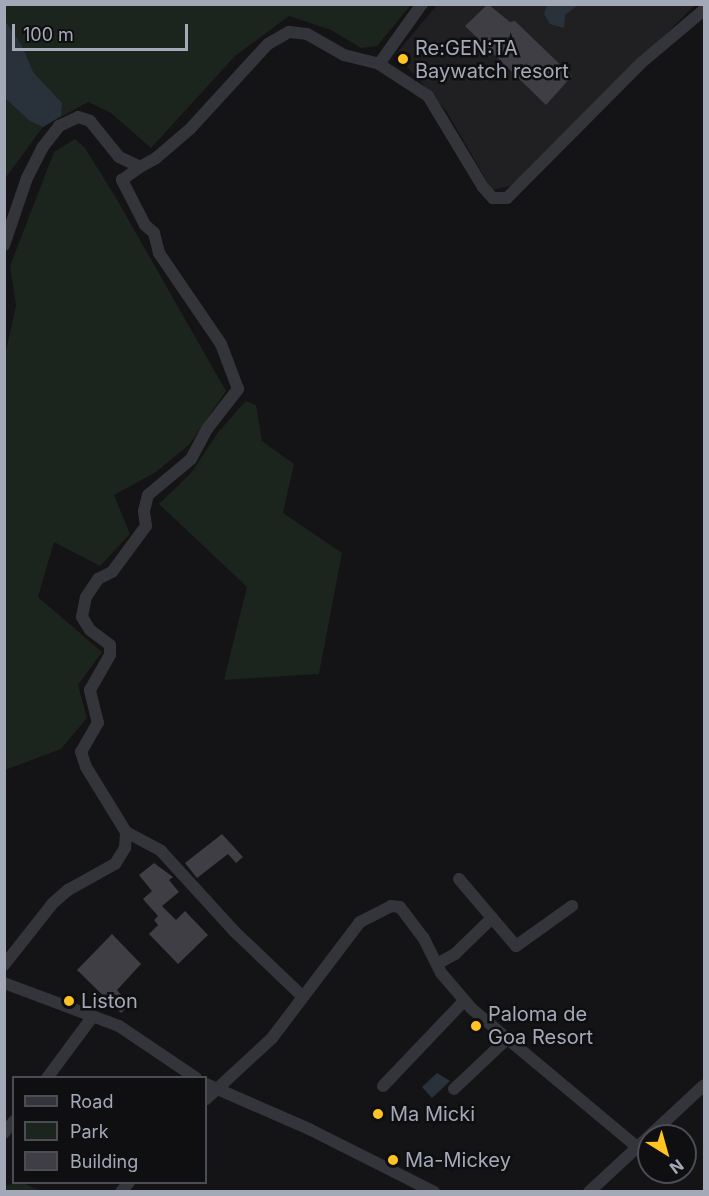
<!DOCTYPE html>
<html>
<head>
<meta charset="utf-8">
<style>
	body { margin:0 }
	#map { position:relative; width:709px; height:1196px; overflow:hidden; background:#141416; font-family:Inter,sans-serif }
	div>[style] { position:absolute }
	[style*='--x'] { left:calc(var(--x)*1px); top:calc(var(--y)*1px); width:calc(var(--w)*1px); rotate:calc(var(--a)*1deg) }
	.built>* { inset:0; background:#202023 }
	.green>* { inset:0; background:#1b241d }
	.water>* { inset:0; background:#29323b }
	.building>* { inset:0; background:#3e3e44 }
	.minor>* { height:12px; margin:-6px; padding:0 6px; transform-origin:6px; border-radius:6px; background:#34353b }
	.dots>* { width:16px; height:16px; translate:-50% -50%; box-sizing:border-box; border:3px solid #0f0f11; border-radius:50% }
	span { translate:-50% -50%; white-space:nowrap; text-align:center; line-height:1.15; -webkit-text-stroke:5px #0f0f11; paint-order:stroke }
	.poi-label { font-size:20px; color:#a4a9b8 }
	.left { translate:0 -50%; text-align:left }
	.frame { position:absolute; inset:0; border:6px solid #a4a9b8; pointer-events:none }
	.legend { position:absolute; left:12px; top:1076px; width:195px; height:108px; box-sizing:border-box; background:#0f0f11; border:2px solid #4b4d54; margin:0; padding:8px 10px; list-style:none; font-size:18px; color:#a4a9b8 }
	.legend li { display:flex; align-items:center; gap:12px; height:30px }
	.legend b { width:30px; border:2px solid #4b4d54 }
	.north { position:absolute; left:637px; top:1124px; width:60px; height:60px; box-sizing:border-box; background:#0f0f11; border:2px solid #4b4d54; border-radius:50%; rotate:143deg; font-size:16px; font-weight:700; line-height:24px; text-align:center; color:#a4a9b8 }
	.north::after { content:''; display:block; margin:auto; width:21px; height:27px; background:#ffc423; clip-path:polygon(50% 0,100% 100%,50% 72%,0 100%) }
	.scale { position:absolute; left:12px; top:24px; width:176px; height:27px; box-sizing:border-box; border:3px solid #a4a9b8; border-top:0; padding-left:8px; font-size:18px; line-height:21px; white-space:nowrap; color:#a4a9b8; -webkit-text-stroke:4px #0f0f11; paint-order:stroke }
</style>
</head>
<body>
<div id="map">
	<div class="built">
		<div style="clip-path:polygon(437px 5px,694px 4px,695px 5px,514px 185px,492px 190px,447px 112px,396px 54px)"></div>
	</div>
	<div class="green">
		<div style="clip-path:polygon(5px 5px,411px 5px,377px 46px,361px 48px,331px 30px,289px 16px,235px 56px,151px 148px,111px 113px,88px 102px,43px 127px,6px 177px,5px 191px)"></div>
		<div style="clip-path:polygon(75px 139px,85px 148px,116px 198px,226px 391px,189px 445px,156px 472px,114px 495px,130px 534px,100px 566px,54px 542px,38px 597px,102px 652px,78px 685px,87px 718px,61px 749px,5px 770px,4px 360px,16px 305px,10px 266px,54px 152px)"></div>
		<div style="clip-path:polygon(246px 401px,256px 405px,262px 441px,294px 464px,283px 513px,342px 553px,319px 674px,224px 680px,247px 587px,159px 504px,191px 473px,219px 431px)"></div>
		<div style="clip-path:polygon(23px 1183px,41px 1191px,5px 1191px,5px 1185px)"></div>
	</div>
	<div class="water">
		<div style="clip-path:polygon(559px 5px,578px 5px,565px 15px,564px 28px,550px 24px,544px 14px,547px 6px)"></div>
		<div style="clip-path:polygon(5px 21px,21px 44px,33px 72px,62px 103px,61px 116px,43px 127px,30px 121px,5px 98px)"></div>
		<div style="clip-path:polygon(437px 1073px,450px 1081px,432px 1098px,422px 1087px)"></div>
	</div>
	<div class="building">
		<div style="clip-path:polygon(488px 4px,510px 22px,515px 21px,572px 76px,546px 105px,465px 26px)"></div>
		<div style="clip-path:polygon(222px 834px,243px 857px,236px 863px,228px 854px,197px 878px,185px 863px)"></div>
		<div style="clip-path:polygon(154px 863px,173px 877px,169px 880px,179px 892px,162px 906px,176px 920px,185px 911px,208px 935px,178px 964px,149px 934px,158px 925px,154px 920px,158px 916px,143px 899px,152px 891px,139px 875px)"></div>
		<div style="clip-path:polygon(112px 934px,141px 964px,117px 990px,130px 1005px,121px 1013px,77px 970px)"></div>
	</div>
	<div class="minor">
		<div style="--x:379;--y:64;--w:59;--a:33.1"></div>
		<div style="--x:428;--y:96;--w:106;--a:58.9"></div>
		<div style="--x:483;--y:187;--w:15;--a:48"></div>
		<div style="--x:493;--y:198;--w:14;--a:0"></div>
		<div style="--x:507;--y:198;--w:190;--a:-45.2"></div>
		<div style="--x:641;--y:63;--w:82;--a:-40.1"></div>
		<div style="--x:4;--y:245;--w:71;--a:-71.1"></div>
		<div style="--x:27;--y:178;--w:34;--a:-63"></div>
		<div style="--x:42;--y:148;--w:28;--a:-52"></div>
		<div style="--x:59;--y:126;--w:21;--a:-25"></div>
		<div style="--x:78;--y:117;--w:13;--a:18"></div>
		<div style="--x:90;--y:121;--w:46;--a:51.1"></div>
		<div style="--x:119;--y:157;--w:23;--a:25"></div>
		<div style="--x:140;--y:167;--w:18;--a:-29"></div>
		<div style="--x:156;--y:158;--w:45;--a:-40.5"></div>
		<div style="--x:190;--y:129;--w:115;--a:-47.5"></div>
		<div style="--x:268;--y:44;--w:24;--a:-30"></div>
		<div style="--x:289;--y:32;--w:18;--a:6"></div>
		<div style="--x:307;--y:34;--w:43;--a:29.6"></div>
		<div style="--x:344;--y:55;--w:36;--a:14"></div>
		<div style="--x:379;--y:64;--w:74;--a:-54.4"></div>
		<div style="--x:126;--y:832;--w:40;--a:28"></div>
		<div style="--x:161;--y:851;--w:110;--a:47.6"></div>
		<div style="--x:235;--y:932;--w:94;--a:43.7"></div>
		<div style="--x:459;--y:879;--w:88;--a:49.6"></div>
		<div style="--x:516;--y:946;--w:69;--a:-35.5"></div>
		<div style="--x:437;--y:964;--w:21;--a:-29"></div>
		<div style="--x:455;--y:954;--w:52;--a:-44.2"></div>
		<div style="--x:4;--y:965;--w:79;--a:-51.7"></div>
		<div style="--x:53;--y:903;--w:20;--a:-41"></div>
		<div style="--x:68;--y:890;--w:54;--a:-29"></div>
		<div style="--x:115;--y:864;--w:19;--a:-58"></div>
		<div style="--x:125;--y:848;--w:16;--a:-86"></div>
		<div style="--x:126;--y:832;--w:76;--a:-121.6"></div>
		<div style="--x:86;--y:767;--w:16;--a:-108"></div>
		<div style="--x:81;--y:752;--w:34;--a:-60"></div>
		<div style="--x:98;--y:723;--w:34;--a:-104"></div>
		<div style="--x:90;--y:690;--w:40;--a:-60.3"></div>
		<div style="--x:110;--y:655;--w:10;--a:-90"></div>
		<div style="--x:110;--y:645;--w:25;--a:-143"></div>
		<div style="--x:90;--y:630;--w:15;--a:-122"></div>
		<div style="--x:82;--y:617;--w:20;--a:-79"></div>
		<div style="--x:86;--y:597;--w:22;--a:-56"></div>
		<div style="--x:98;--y:579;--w:16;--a:-27"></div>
		<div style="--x:112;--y:572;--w:57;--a:-53.5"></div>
		<div style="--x:146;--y:526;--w:15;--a:-98"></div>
		<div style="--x:144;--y:511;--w:16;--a:-76"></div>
		<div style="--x:148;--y:495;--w:56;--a:-39.9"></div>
		<div style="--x:191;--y:459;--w:34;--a:-62"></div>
		<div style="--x:207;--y:429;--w:51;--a:-52.2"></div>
		<div style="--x:238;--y:389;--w:48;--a:-110.7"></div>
		<div style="--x:221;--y:344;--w:110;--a:-124.3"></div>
		<div style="--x:159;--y:253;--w:21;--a:-104"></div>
		<div style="--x:154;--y:233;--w:12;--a:-138"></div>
		<div style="--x:145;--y:225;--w:51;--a:-117.1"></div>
		<div style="--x:122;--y:180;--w:22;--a:-36"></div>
		<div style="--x:4;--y:983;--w:123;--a:20.5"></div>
		<div style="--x:119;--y:1026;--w:93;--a:34"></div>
		<div style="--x:47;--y:1078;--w:77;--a:-53.4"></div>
		<div style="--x:206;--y:1084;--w:112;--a:23.6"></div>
		<div style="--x:309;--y:1129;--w:140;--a:26.7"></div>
		<div style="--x:383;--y:1086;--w:117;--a:-46.4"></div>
		<div style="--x:454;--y:1089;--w:76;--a:-43.4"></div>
		<div style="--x:206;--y:1099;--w:90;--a:-42.7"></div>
		<div style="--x:272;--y:1038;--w:146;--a:-52.8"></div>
		<div style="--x:360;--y:922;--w:35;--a:-27"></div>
		<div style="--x:391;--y:906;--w:9;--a:6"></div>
		<div style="--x:400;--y:907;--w:38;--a:53"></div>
		<div style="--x:423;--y:937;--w:40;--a:63.4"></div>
		<div style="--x:441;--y:973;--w:48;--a:49.3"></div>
		<div style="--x:472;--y:1009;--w:214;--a:39.9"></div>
		<div style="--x:4;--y:1133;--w:16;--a:-50"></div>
		<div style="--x:121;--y:1192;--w:13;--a:-51"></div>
		<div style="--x:589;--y:1192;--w:157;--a:-42.9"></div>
	</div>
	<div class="dots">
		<div style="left:403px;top:59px;background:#ffc423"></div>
		<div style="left:69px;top:1001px;background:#ffc423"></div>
		<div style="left:476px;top:1026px;background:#ffc423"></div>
		<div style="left:378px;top:1114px;background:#ffc423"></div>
		<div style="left:393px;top:1160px;background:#ffc423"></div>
	</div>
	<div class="poi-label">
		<span class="left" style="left:415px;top:60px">Re:GEN:TA<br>Baywatch resort</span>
		<span class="left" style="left:81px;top:1001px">Liston</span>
		<span class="left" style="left:488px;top:1026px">Paloma de<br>Goa Resort</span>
		<span class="left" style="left:390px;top:1114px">Ma Micki</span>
		<span class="left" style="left:405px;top:1160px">Ma-Mickey</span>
	</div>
	<div class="frame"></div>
	<ul class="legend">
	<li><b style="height:8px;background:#34353b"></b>Road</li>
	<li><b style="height:16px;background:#1b241d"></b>Park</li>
	<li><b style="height:16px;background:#3e3e44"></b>Building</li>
	</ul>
	<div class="north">N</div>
	<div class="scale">100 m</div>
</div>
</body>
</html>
